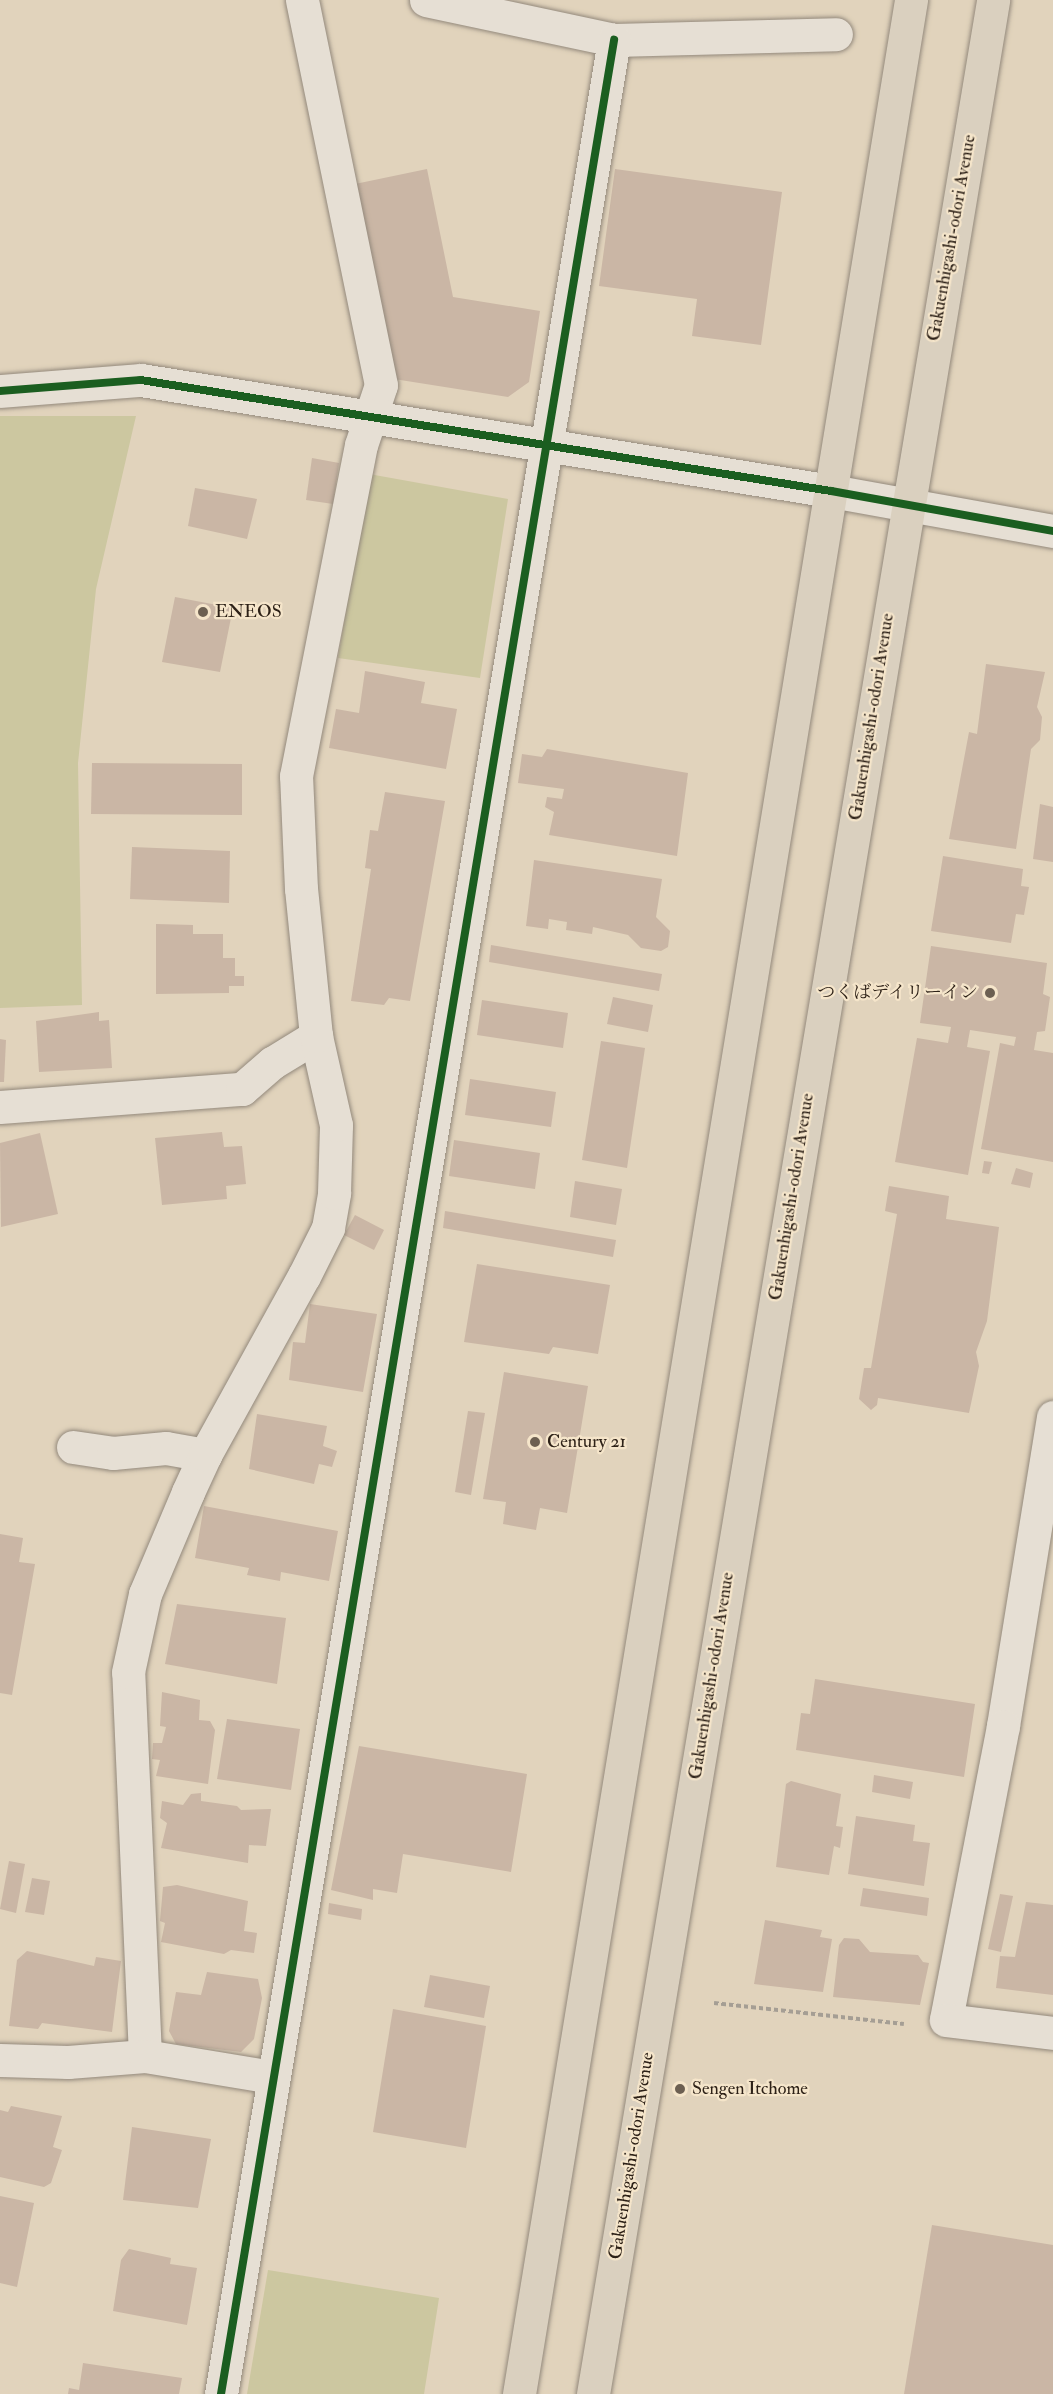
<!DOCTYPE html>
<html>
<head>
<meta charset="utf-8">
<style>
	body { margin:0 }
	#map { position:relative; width:1053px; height:2394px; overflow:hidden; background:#e1d3bc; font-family:"IM FELL Double Pica","Noto Serif JP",serif }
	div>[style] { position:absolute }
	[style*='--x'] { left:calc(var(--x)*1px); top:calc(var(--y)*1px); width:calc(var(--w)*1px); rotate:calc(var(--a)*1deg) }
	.green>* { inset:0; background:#ccc7a0 }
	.building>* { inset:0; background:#cab6a5 }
	.path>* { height:4px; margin-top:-2px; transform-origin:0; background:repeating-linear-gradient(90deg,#a59e94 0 4.5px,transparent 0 7.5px) }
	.roads { filter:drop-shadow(0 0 2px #93897c) drop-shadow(0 0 2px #93897c) }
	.street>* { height:33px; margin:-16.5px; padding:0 16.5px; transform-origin:16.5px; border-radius:16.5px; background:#e6dfd4 }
	.secondary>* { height:33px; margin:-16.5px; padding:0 16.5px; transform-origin:16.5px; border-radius:16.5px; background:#e6dfd4 }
	.primary>* { height:33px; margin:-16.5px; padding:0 16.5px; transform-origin:16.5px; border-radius:16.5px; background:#dad0bf }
	.cycleway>* { height:8px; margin:-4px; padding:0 4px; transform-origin:4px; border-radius:4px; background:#1b5e20 }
	.dots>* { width:16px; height:16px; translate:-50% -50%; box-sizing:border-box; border:3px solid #f5e5ca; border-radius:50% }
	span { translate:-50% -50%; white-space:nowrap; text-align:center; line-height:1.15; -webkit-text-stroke:4.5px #f5e5ca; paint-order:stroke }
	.street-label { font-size:18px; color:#2d2117 }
	.poi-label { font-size:18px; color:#2d2117 }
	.left { translate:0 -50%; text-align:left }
	.right { translate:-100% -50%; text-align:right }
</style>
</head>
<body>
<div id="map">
	<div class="green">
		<div style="clip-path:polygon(0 416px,136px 416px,96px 589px,78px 763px,82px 1005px,0 1008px)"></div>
		<div style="clip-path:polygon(369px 474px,508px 499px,480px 678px,338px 658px)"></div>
		<div style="clip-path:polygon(268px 2270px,439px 2298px,424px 2394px,247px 2394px)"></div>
	</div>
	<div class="building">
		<div style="clip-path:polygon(427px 169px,453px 297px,540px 311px,529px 382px,508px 397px,394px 379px,355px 184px)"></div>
		<div style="clip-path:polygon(615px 169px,782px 192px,761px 345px,692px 336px,697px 299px,599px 286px)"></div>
		<div style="clip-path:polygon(312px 458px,339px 463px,333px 504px,306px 500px)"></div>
		<div style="clip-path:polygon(195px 488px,257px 499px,247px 539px,188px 526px)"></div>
		<div style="clip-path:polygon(175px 597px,233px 608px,220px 672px,162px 662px)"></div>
		<div style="clip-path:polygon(986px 664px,1045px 672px,1037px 707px,1042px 717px,1040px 740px,1031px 749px,1016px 849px,949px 839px,969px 732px,977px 734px)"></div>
		<div style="clip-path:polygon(365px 671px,425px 682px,421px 703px,457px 709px,446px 769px,329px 748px,336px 709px,359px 713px)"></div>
		<div style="clip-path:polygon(547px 749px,688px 773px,677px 856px,549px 835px,554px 812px,545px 807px,547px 797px,562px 799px,564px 789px,518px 783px,522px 754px,542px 757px)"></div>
		<div style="clip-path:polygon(92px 763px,242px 764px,242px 815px,91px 814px)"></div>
		<div style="clip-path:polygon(385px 792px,445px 801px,410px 1001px,389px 998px,384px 1005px,351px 1001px,371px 869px,365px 868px,370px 830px,378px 831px)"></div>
		<div style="clip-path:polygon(1040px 804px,1053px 807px,1053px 862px,1033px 859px)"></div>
		<div style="clip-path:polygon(132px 847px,230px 851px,229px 903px,130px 899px)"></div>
		<div style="clip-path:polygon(943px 856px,1023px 869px,1021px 886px,1029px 887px,1024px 915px,1016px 914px,1011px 943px,931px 931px)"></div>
		<div style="clip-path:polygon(534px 860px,662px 879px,656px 917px,670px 931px,668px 947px,661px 951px,641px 948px,628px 935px,593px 927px,592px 934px,566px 930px,567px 922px,549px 919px,548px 929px,526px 926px)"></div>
		<div style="clip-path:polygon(156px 924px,193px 925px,193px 934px,223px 934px,223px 958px,235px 958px,235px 976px,244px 976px,244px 986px,229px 986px,229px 993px,156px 994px)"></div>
		<div style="clip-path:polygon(491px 945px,662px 974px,659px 991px,489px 962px)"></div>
		<div style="clip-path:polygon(931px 946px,1047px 963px,1043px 994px,1050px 997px,1045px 1031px,1037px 1032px,1034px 1050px,1053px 1053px,1053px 1162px,981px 1149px,1000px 1043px,1014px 1046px,1016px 1037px,970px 1030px,967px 1047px,990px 1051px,968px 1175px,895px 1162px,917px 1038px,948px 1043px,951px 1027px,920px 1023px)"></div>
		<div style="clip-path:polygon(613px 997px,653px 1005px,648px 1032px,607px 1024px)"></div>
		<div style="clip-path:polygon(482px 1000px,568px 1013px,563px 1048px,477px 1035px)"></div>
		<div style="clip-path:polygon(99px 1012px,99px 1021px,109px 1020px,112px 1068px,39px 1072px,36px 1021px)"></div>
		<div style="clip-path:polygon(0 1039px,6px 1040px,4px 1082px,0 1082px)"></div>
		<div style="clip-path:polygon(601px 1041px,645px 1048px,627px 1168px,582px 1160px)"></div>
		<div style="clip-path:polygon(470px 1079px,556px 1092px,551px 1127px,465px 1115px)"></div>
		<div style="clip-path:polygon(222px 1132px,224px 1147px,242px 1146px,246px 1184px,226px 1186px,227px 1199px,162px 1205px,155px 1138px)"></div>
		<div style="clip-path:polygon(40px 1133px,58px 1214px,1px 1227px,0 1143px)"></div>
		<div style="clip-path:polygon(454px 1140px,540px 1153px,535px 1189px,449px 1176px)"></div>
		<div style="clip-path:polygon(984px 1161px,992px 1162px,989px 1174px,982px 1173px)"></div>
		<div style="clip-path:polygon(1016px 1168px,1033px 1173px,1030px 1188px,1011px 1184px)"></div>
		<div style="clip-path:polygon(575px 1181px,622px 1189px,616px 1225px,570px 1217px)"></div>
		<div style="clip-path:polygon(889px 1186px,949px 1196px,946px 1219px,999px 1227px,987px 1321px,976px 1352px,979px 1366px,969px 1413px,878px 1398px,877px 1405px,871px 1410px,859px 1399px,864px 1368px,871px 1368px,897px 1214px,885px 1211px)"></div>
		<div style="clip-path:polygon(445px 1211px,616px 1240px,613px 1257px,443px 1228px)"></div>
		<div style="clip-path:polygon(355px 1215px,384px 1230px,374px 1250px,344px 1235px)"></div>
		<div style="clip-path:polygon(477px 1264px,610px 1285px,598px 1354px,553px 1347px,549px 1354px,464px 1342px)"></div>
		<div style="clip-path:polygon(310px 1304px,377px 1314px,363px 1392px,289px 1380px,293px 1342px,305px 1343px)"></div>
		<div style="clip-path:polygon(504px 1372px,588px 1386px,567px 1513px,540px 1508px,536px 1530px,503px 1524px,506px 1502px,483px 1499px)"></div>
		<div style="clip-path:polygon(468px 1411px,485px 1413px,471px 1495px,455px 1492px)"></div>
		<div style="clip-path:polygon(257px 1414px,327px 1426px,323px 1446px,337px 1451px,332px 1467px,319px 1464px,314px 1484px,249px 1469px)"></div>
		<div style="clip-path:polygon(204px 1506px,338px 1531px,329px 1581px,281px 1572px,280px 1581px,247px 1575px,249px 1568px,195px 1558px)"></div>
		<div style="clip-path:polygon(0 1534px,23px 1538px,19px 1562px,35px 1564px,12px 1695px,0 1693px)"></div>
		<div style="clip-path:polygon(177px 1604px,286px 1618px,277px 1684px,165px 1664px)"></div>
		<div style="clip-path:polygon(815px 1679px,975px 1704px,964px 1777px,796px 1750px,801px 1713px,810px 1714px)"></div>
		<div style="clip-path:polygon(162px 1692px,200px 1700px,199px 1720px,210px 1721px,215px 1730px,208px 1784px,156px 1776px,160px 1760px,152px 1759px,153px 1743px,162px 1743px,166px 1727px,160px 1726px)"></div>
		<div style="clip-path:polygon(227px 1719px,300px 1729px,291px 1790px,217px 1779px)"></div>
		<div style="clip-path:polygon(359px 1746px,527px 1774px,511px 1872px,403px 1854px,397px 1893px,373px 1889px,373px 1900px,331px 1890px)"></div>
		<div style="clip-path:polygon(874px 1775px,913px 1782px,910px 1799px,872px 1792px)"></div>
		<div style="clip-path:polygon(791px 1781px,841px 1794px,836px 1826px,843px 1827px,840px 1848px,834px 1846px,829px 1875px,776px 1867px,786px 1784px)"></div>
		<div style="clip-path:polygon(201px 1793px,201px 1801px,237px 1806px,241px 1810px,271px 1809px,266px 1846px,249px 1845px,248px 1863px,161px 1848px,167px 1823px,160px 1818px,162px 1801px,183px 1805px,191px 1794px)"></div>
		<div style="clip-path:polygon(856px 1816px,915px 1825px,913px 1841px,930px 1843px,924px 1886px,848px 1874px)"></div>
		<div style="clip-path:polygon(9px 1861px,25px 1864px,16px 1913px,0 1909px)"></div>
		<div style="clip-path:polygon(32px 1878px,50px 1881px,44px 1915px,25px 1912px)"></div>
		<div style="clip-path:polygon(177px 1885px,248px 1901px,244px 1931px,257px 1933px,254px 1953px,231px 1950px,224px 1954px,161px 1942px,165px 1923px,160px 1921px,163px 1887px)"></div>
		<div style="clip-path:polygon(863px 1888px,929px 1898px,927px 1916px,860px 1906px)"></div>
		<div style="clip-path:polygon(1000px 1894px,1013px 1896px,1001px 1952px,988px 1949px)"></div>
		<div style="clip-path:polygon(1026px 1902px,1053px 1905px,1053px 1995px,996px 1988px,1000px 1956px,1015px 1957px)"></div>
		<div style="clip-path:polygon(329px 1903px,362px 1909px,361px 1920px,328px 1914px)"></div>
		<div style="clip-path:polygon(765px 1920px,822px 1930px,820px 1937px,832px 1939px,823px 1992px,754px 1984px)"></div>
		<div style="clip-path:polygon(844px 1938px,859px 1939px,870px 1952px,918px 1955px,923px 1962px,929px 1963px,920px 2005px,833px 1997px,839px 1945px)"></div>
		<div style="clip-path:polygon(27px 1951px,94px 1966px,96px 1957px,121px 1961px,112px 2032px,42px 2023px,38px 2029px,9px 2026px,17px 1960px)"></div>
		<div style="clip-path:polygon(207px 1972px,258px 1979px,262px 1998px,254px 2039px,241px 2052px,176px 2044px,169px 2031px,176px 1992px,201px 1995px)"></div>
		<div style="clip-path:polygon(430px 1975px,490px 1986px,484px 2018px,424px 2007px)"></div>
		<div style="clip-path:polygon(393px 2009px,486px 2026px,466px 2148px,373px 2132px)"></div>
		<div style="clip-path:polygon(11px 2106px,62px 2116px,53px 2147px,62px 2150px,51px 2183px,44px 2187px,0 2177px,0 2110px,8px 2112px)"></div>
		<div style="clip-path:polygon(132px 2127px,211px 2139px,198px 2208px,123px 2200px)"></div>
		<div style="clip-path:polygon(0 2196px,34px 2203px,17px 2287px,0 2283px)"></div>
		<div style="clip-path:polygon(932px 2225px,1053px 2245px,1053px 2394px,904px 2394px)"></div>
		<div style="clip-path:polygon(129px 2249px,171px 2258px,170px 2264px,197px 2268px,187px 2325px,113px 2311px,121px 2260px)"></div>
		<div style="clip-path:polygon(83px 2363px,182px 2378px,179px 2394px,68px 2394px,69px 2388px,79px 2390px)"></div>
	</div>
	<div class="path">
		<div style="--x:714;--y:2003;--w:191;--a:6.3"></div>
	</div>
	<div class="roads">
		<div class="street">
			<div style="--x:426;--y:0;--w:192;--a:12"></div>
			<div style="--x:614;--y:40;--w:222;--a:-1.5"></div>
			<div style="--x:0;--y:1107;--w:243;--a:-4.3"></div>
			<div style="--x:242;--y:1089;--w:40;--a:-41"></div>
			<div style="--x:272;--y:1063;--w:52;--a:-31.5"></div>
			<div style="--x:1053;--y:1417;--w:313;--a:99.2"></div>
			<div style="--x:1003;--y:1726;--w:299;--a:101"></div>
			<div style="--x:946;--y:2020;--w:108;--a:6.9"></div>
			<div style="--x:73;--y:1447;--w:40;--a:8.5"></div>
			<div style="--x:113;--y:1453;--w:53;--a:-5.4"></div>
			<div style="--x:166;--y:1448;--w:40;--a:10"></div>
			<div style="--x:145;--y:2056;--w:384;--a:-92.5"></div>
			<div style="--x:128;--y:1672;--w:80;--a:-77.7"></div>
			<div style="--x:145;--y:1594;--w:111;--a:-67.1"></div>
			<div style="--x:188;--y:1492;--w:41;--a:-65.3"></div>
			<div style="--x:205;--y:1455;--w:205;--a:-61.1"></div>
			<div style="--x:304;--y:1276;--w:54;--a:-63.4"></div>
			<div style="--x:328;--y:1228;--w:36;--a:-80"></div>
			<div style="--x:334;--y:1193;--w:68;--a:-88.3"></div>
			<div style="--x:336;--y:1125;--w:91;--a:-102.7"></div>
			<div style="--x:316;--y:1036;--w:148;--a:-95.8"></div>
			<div style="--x:301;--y:889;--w:113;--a:-92.5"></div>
			<div style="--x:296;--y:776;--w:337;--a:-78.9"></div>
			<div style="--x:361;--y:445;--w:63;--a:-71.6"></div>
			<div style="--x:381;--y:385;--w:393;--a:-101.6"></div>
			<div style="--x:0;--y:2060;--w:68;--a:1.7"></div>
			<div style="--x:68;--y:2062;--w:77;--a:-4.5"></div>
			<div style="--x:145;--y:2056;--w:129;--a:9.4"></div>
			<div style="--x:221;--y:2394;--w:2387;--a:-80.52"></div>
		</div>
		<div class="secondary">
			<div style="--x:0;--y:391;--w:141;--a:-4.5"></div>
			<div style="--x:141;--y:380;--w:699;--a:9.14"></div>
			<div style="--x:831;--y:491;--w:226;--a:10.2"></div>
		</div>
		<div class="primary">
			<div style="--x:519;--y:2394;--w:2426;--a:-80.7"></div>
			<div style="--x:593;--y:2394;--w:2427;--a:-80.51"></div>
		</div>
	</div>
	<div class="cycleway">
		<div style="--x:0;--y:391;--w:141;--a:-4.5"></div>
		<div style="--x:141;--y:380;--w:699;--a:9.14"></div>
		<div style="--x:831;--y:491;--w:226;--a:10.2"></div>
		<div style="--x:221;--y:2394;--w:2387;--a:-80.52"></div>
	</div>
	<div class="dots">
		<div style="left:203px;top:612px;background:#6c5f51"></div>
		<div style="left:990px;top:993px;background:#6c5f51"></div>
		<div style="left:535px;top:1442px;background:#6c5f51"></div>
		<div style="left:680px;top:2089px;background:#6c5f51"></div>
	</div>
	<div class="street-label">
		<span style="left:952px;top:238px;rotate:-80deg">Gakuenhigashi-odori Avenue</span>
		<span style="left:872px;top:717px;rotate:-81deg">Gakuenhigashi-odori Avenue</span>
		<span style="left:792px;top:1197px;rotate:-81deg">Gakuenhigashi-odori Avenue</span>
		<span style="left:712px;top:1676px;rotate:-81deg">Gakuenhigashi-odori Avenue</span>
		<span style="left:632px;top:2156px;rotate:-81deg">Gakuenhigashi-odori Avenue</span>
	</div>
	<div class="poi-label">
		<span class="left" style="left:215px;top:612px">ENEOS</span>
		<span class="right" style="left:978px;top:993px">つくばデイリーイン</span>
		<span class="left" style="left:547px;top:1442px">Century 21</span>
		<span class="left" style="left:692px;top:2089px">Sengen Itchome</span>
	</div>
</div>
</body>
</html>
